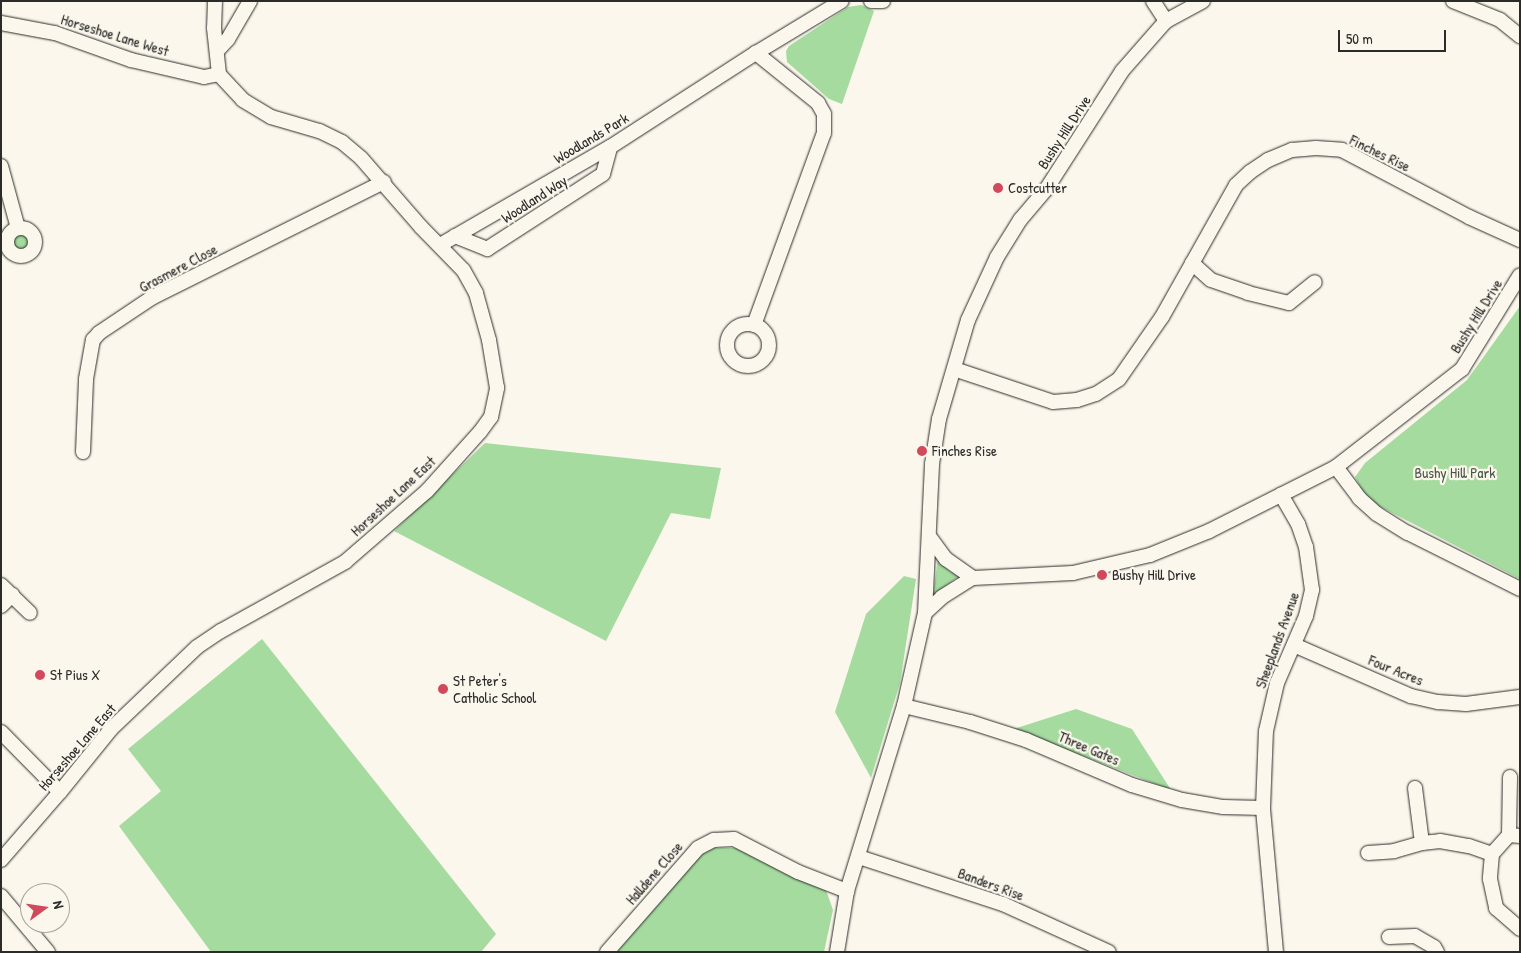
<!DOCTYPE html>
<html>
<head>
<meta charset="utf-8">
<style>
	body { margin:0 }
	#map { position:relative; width:1521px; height:953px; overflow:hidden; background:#fbf7ec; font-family:"Patrick Hand",sans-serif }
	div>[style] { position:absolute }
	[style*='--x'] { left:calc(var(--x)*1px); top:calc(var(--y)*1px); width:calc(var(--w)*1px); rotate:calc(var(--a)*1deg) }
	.green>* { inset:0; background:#a5db9f }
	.round { border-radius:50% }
	.roads { filter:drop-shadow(0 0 1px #2b2b2b) drop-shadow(0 0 1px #2b2b2b) }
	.minor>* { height:14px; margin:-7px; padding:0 7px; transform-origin:7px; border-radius:7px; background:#fbf7ec }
	.minor>.ring { margin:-7px; padding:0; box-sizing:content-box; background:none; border:14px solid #fbf7ec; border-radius:50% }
	.dots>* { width:14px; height:14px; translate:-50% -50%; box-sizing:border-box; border:2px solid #fbf7ec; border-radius:50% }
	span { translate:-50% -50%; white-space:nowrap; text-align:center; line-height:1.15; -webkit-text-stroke:4.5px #fbf7ec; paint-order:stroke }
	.street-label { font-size:15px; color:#2b2b2b }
	.poi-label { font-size:15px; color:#2b2b2b }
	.left { translate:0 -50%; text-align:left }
	.park-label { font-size:15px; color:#4a5748 }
	.frame { position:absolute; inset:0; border:2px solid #2b2b2b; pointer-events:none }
	.north { position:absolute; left:20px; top:883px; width:50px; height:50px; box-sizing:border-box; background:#fbf7ec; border:1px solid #a8a59f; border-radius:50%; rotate:76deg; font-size:14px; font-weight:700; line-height:20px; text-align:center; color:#2b2b2b }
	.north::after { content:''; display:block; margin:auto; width:18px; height:22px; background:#d1495b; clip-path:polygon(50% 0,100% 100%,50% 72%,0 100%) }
	.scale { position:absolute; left:1338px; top:30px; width:108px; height:22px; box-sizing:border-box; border:2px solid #2b2b2b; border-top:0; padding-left:6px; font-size:15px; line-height:18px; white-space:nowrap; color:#2b2b2b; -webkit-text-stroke:4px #fbf7ec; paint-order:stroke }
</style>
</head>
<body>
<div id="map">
	<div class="green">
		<div style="clip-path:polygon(861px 5px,874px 11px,842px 104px,829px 99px,787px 62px,786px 51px,789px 46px,848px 7px)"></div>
		<div class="round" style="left:13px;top:233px;width:18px;height:18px"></div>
		<div style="clip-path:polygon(1520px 306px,1520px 579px,1375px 504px,1363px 492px,1355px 477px,1365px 463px,1467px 380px)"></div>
		<div style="clip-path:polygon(485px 443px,721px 468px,710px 519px,671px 513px,606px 641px,394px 531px)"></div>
		<div style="clip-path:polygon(938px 558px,949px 571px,959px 576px,933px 595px)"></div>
		<div style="clip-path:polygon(904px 576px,916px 579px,900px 683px,871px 778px,835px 712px,866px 614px)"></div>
		<div style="clip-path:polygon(262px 639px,496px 934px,481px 952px,211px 952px,119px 826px,161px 791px,128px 749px)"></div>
		<div style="clip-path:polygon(1076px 709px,1132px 729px,1171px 790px,1014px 729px)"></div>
		<div style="clip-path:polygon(712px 848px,736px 848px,826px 890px,833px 910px,824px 952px,617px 952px,700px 856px)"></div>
	</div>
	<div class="roads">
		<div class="minor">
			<div style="--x:215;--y:1;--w:27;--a:92"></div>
			<div style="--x:214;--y:28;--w:46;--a:83.8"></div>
			<div style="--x:871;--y:1;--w:12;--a:0"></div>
			<div style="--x:1153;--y:1;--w:24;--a:57"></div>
			<div style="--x:1453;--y:1;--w:51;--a:22"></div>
			<div style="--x:1500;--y:20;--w:26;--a:39"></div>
			<div style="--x:1;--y:23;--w:55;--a:10.5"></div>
			<div style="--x:55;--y:33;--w:81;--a:19.6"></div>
			<div style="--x:131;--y:60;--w:75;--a:13.1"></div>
			<div style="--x:204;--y:77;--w:15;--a:-11"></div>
			<div style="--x:217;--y:51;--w:16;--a:-47"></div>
			<div style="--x:228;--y:39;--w:44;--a:-59.9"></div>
			<div style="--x:1;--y:166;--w:64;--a:74.7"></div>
			<div class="ring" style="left:7px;top:228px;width:14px;height:14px"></div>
			<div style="--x:455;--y:236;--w:35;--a:22"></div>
			<div style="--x:487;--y:249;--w:138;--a:-32.9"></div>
			<div style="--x:603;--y:174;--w:28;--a:-75"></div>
			<div style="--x:440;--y:245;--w:196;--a:-30"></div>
			<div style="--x:610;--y:147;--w:174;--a:-32.8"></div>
			<div style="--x:756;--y:53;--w:100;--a:-31.2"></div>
			<div style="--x:1192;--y:263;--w:25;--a:42"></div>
			<div style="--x:1211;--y:280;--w:39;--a:19"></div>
			<div style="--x:1248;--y:293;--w:42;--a:13.7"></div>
			<div style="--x:1289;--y:303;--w:33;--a:-39"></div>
			<div class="ring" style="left:727px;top:324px;width:28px;height:28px"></div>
			<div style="--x:754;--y:325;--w:204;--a:-70"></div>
			<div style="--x:824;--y:133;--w:19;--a:-90"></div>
			<div style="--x:824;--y:114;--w:13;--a:-119"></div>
			<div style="--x:818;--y:103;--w:80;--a:-141.1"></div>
			<div style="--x:954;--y:369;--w:104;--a:18.4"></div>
			<div style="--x:1053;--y:402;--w:24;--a:-5"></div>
			<div style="--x:1077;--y:400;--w:20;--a:-18"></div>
			<div style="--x:1096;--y:394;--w:27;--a:-33"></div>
			<div style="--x:1119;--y:379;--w:75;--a:-55.3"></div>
			<div style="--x:1162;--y:317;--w:151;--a:-60.7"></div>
			<div style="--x:1236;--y:185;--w:19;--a:-43"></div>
			<div style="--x:1250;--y:172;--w:22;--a:-34"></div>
			<div style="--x:1268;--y:160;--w:26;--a:-23"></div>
			<div style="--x:1292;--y:150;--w:24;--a:-5"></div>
			<div style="--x:1316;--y:148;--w:26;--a:4"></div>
			<div style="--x:1342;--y:150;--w:144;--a:27.8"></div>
			<div style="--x:1469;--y:217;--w:56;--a:24.3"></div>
			<div style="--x:83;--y:452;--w:73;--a:-87.6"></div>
			<div style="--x:86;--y:379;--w:40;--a:-80"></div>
			<div style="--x:93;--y:340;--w:9;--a:-49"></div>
			<div style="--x:99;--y:333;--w:65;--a:-33.7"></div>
			<div style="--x:153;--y:297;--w:258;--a:-26.5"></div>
			<div style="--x:1336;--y:467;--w:39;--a:53"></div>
			<div style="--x:1359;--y:498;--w:24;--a:42"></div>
			<div style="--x:1377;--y:514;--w:36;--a:32"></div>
			<div style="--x:1408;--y:533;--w:125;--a:26.6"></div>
			<div style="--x:929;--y:536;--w:29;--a:54"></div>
			<div style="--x:946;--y:559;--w:33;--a:35"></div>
			<div style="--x:1;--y:585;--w:40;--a:44"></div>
			<div style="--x:1;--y:606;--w:16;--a:-45"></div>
			<div style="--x:925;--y:613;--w:23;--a:-43"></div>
			<div style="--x:942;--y:597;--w:36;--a:-32"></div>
			<div style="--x:973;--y:578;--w:100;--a:-2.9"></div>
			<div style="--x:1073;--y:573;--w:79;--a:-13.2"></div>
			<div style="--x:1150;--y:555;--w:64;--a:-22.1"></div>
			<div style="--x:1209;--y:531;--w:142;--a:-26.7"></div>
			<div style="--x:1336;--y:467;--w:160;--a:-37.9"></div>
			<div style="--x:1462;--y:369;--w:110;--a:-58.3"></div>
			<div style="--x:1294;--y:645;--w:128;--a:23.6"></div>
			<div style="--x:1411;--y:696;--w:28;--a:13"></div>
			<div style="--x:1438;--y:702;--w:28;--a:4"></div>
			<div style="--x:1466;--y:704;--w:54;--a:-7.4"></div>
			<div style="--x:904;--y:706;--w:68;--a:13.6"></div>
			<div style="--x:970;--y:722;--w:59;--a:17.8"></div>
			<div style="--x:1026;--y:740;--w:115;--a:23"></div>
			<div style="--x:1132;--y:785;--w:52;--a:16.7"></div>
			<div style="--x:1182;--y:800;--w:42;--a:9.7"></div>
			<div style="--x:1223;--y:807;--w:40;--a:1.4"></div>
			<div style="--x:1;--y:732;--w:84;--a:45.5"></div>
			<div style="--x:1415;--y:788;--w:55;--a:82.7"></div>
			<div style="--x:1509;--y:835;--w:58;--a:-89"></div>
			<div style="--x:1368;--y:853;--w:26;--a:-4"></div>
			<div style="--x:1394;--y:851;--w:29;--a:-16"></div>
			<div style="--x:1422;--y:843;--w:18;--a:-6"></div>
			<div style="--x:1440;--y:841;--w:29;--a:10"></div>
			<div style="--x:1469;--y:846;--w:24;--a:19"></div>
			<div style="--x:1492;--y:854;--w:25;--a:95"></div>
			<div style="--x:1490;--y:879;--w:30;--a:78"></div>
			<div style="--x:1496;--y:908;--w:32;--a:41"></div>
			<div style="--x:1492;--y:854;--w:25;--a:-48"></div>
			<div style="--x:1509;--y:835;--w:11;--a:5"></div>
			<div style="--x:859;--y:857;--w:151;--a:18.1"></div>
			<div style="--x:1003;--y:904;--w:116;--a:24.4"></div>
			<div style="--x:1;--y:860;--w:90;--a:-49.1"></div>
			<div style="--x:60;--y:792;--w:81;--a:-51"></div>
			<div style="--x:111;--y:729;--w:119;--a:-43.6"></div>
			<div style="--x:197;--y:647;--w:29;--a:-34"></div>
			<div style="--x:221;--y:631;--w:142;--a:-29.1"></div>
			<div style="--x:345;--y:562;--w:108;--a:-40.9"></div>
			<div style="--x:427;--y:491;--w:79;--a:-48.1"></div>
			<div style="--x:480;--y:432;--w:19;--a:-54"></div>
			<div style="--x:491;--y:417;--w:30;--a:-78"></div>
			<div style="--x:497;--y:388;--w:49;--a:-99.5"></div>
			<div style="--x:489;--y:340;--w:49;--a:-105.5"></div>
			<div style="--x:476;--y:293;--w:26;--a:-119"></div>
			<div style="--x:463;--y:270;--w:60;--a:-134.3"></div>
			<div style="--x:421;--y:227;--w:91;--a:-131"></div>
			<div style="--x:361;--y:158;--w:25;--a:-140"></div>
			<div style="--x:342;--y:142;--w:25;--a:-154"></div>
			<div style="--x:319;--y:131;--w:50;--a:-163.7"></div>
			<div style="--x:271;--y:117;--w:33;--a:-149"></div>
			<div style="--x:243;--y:100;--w:35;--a:-133"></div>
			<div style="--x:1;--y:896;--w:73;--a:50"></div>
			<div style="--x:1389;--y:937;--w:26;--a:-2"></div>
			<div style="--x:1415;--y:936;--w:22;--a:30"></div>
			<div style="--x:1434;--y:947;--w:6;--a:59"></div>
			<div style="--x:607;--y:952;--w:138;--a:-48.8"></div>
			<div style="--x:698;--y:848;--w:18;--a:-27"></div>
			<div style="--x:714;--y:840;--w:20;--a:-3"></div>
			<div style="--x:734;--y:839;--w:72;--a:27.3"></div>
			<div style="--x:798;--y:872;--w:53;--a:21.2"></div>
			<div style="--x:837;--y:952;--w:62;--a:-80.7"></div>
			<div style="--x:847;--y:891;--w:194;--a:-72.9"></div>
			<div style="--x:904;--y:706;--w:95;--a:-77.3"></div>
			<div style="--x:925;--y:613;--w:149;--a:-87.3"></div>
			<div style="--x:932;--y:464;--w:46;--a:-81.2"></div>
			<div style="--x:939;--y:419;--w:103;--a:-73.7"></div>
			<div style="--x:968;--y:320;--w:69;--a:-65.3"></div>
			<div style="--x:997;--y:257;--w:44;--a:-58.1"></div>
			<div style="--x:1020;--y:220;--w:42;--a:-49.8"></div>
			<div style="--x:1047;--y:188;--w:139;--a:-57.3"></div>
			<div style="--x:1122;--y:71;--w:67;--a:-48.7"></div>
			<div style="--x:1166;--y:21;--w:42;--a:-28.4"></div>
			<div style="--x:1276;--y:952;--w:145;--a:-95.2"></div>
			<div style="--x:1263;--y:808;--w:77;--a:-87.8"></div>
			<div style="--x:1266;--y:731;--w:49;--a:-77.1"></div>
			<div style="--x:1277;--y:683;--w:73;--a:-66.6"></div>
			<div style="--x:1306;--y:616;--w:27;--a:-77"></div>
			<div style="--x:1312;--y:590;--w:43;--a:-97.9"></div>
			<div style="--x:1306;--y:547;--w:24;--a:-109"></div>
			<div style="--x:1298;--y:524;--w:34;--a:-120"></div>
		</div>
	</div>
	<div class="dots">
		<div style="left:998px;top:188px;background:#d1495b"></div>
		<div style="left:922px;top:451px;background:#d1495b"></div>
		<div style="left:1102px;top:575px;background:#d1495b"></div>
		<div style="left:40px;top:675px;background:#d1495b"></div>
		<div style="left:443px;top:689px;background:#d1495b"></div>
	</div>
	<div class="street-label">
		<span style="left:115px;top:35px;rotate:17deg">Horseshoe Lane West</span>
		<span style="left:1064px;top:132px;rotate:-57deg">Bushy Hill Drive</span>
		<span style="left:591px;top:138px;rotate:-31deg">Woodlands Park</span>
		<span style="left:1380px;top:153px;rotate:26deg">Finches Rise</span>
		<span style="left:534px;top:199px;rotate:-33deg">Woodland Way</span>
		<span style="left:178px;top:268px;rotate:-28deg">Grasmere Close</span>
		<span style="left:1476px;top:316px;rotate:-58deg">Bushy Hill Drive</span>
		<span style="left:393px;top:496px;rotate:-43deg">Horseshoe Lane East</span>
		<span style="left:1277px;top:640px;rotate:-70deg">Sheeplands Avenue</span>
		<span style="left:1396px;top:670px;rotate:22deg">Four Acres</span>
		<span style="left:77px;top:747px;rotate:-49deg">Horseshoe Lane East</span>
		<span style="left:1089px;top:748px;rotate:23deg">Three Gates</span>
		<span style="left:654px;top:873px;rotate:-49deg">Halldene Close</span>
		<span style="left:991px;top:884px;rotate:20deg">Banders Rise</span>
	</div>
	<div class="poi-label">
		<span class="left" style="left:1008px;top:188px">Costcutter</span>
		<span class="left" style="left:932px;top:451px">Finches Rise</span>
		<span class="left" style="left:1112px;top:575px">Bushy Hill Drive</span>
		<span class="left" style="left:50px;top:675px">St Pius X</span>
		<span class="left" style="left:453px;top:689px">St Peter's<br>Catholic School</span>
	</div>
	<div class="park-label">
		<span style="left:1455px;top:473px">Bushy Hill Park</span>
	</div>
	<div class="frame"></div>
	<div class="north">N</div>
	<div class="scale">50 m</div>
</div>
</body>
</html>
